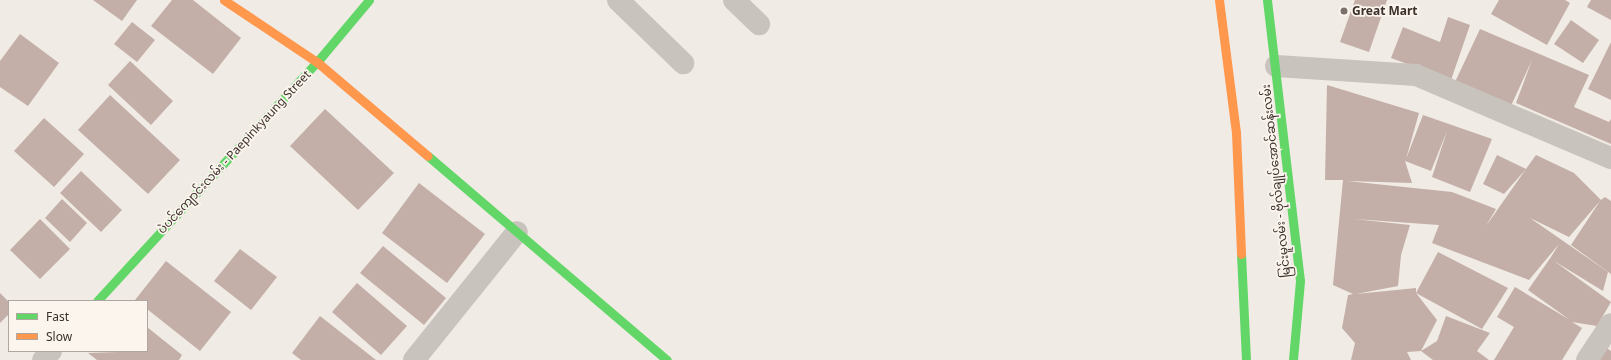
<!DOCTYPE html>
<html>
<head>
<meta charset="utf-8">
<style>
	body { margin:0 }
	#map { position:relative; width:1611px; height:360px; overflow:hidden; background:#f0ebe5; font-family:"Noto Sans","Noto Sans Myanmar",sans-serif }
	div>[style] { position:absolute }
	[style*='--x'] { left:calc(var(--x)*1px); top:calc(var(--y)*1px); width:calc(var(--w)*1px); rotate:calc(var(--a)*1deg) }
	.building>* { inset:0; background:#c3afa7 }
	.street>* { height:22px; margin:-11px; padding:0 11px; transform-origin:11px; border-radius:11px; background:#c9c3be }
	.fast>* { height:9px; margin:-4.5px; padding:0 4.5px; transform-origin:4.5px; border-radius:4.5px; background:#63d668 }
	.slow>* { height:9px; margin:-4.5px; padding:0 4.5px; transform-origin:4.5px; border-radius:4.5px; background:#ff974d }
	.dots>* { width:11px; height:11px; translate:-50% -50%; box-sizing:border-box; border:2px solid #fbf5ee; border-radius:50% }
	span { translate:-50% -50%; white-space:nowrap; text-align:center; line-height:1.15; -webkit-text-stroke:3.5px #fbf5ee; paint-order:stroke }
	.poi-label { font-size:12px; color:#3b302b; font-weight:700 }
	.left { translate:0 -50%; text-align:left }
	.street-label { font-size:12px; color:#3b302b }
	.legend { position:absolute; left:8px; top:300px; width:140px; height:52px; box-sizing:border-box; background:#fbf5ee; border:1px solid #aea6a0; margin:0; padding:5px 7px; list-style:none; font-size:12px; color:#3b302b }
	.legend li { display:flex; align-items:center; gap:8px; height:20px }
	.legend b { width:20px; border:1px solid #aea6a0 }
</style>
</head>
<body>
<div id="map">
	<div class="building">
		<div style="clip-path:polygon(93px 0,137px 0,122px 21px)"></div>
		<div style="clip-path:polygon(172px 0,193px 0,241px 38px,213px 74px,151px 26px)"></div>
		<div style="clip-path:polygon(1355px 0,1387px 0,1369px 52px,1340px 42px)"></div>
		<div style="clip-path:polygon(1499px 0,1565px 0,1570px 3px,1547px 45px,1491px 14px)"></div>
		<div style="clip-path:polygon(1591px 0,1611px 0,1611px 20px,1587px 7px)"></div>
		<div style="clip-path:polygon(1448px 17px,1470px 25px,1451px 80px,1391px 58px,1403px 27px,1440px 42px)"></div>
		<div style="clip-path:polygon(1571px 20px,1599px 40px,1583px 63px,1554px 44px)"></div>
		<div style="clip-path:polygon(132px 22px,155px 40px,137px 62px,114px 44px)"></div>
		<div style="clip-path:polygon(1480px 29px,1589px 75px,1574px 107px,1609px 122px,1611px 119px,1611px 144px,1516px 103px,1532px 60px,1510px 108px,1455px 82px)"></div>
		<div style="clip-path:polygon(20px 34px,59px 63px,28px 106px,0 87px,0 61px)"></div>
		<div style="clip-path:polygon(1611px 42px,1611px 100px,1588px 89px)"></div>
		<div style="clip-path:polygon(130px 61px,173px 101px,151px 125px,108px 85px)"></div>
		<div style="clip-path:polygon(1327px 85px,1419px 113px,1406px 159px,1423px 115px,1492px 139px,1470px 192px,1432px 177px,1447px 131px,1431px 171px,1405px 161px,1412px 183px,1347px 181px,1452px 192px,1496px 209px,1486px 226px,1526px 169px,1504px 194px,1483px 184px,1497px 155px,1526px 169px,1536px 155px,1574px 173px,1601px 200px,1605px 197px,1611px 201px,1611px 274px,1571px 245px,1600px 201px,1569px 237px,1530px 218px,1608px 272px,1603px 291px,1554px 261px,1611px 302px,1597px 326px,1572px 322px,1582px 328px,1562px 360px,1494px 360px,1514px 327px,1497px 317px,1515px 287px,1570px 320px,1528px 290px,1551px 257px,1559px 244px,1529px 280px,1432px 243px,1439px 225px,1354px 219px,1410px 225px,1401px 255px,1398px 286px,1356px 294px,1416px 288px,1416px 293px,1438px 252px,1508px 288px,1482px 329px,1416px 293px,1437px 320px,1421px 351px,1437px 341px,1446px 316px,1490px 333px,1477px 351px,1489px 360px,1433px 360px,1421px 351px,1407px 352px,1411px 360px,1351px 360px,1355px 343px,1342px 328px,1348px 295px,1353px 294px,1333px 285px,1343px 180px,1325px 180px)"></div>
		<div style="clip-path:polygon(110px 95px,180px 160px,148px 194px,78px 130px)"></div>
		<div style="clip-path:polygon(325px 109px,394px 173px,358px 210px,290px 146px)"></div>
		<div style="clip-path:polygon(44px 118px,84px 154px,54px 187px,14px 151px)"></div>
		<div style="clip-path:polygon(81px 171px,122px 210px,101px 232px,60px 193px)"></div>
		<div style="clip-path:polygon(419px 183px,485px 234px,447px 283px,382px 233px)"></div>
		<div style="clip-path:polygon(62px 199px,87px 223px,70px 242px,45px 218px)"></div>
		<div style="clip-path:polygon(40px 219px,70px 249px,40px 279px,10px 250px)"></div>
		<div style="clip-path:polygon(383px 246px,446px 298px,424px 325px,360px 273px)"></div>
		<div style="clip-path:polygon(240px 249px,277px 277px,251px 310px,214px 281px)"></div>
		<div style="clip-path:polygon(166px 261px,231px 312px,200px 351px,147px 309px,147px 301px,135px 300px)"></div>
		<div style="clip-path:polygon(357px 283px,407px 326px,381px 355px,332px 312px)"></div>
		<div style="clip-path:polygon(0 293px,9px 302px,9px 314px,0 323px)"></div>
		<div style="clip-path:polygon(320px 316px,376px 360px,301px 360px,292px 353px)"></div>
		<div style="clip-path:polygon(147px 327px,182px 355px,179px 360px,97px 360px,88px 353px,147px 351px)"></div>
		<div style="clip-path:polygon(1605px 347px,1611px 351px,1611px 360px,1597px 360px)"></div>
	</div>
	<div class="street">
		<div style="--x:618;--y:0;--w:91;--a:44.1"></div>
		<div style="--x:734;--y:0;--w:35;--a:44"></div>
		<div style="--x:1276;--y:66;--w:140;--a:3.7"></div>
		<div style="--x:1416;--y:75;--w:212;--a:23.1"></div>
		<div style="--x:43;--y:360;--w:12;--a:-48"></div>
		<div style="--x:414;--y:360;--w:164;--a:-51.2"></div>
		<div style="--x:1587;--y:360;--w:43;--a:-56.3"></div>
	</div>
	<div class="fast">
		<div style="--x:1267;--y:0;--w:283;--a:83.3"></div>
		<div style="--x:1300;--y:281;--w:79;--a:95.1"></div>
		<div style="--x:428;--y:156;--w:314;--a:40.5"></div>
		<div style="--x:1241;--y:254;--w:106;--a:87.3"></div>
		<div style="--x:97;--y:301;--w:325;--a:-47.4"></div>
		<div style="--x:317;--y:62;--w:81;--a:-50"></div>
	</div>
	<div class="slow">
		<div style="--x:224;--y:0;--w:112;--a:33.7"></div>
		<div style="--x:317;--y:62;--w:145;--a:40.3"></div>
		<div style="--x:1219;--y:0;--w:134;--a:82.7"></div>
		<div style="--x:1236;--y:133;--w:121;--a:87.6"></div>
	</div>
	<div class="dots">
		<div style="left:1344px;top:11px;background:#7a716c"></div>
	</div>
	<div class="poi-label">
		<span class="left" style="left:1352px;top:11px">Great Mart</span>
	</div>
	<div class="street-label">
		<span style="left:234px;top:152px;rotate:-47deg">ပဲပင်ကျောင်းလမ်း - Paepinkyaung Street</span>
		<span style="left:1276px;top:181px;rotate:-96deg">မြင်းမူလမ်း - ဗိုလ်ချုပ်အောင်ဆန်းလမ်း</span>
	</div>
	<ul class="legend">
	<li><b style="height:5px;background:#63d668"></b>Fast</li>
	<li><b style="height:5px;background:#ff974d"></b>Slow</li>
	</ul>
</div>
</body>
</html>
